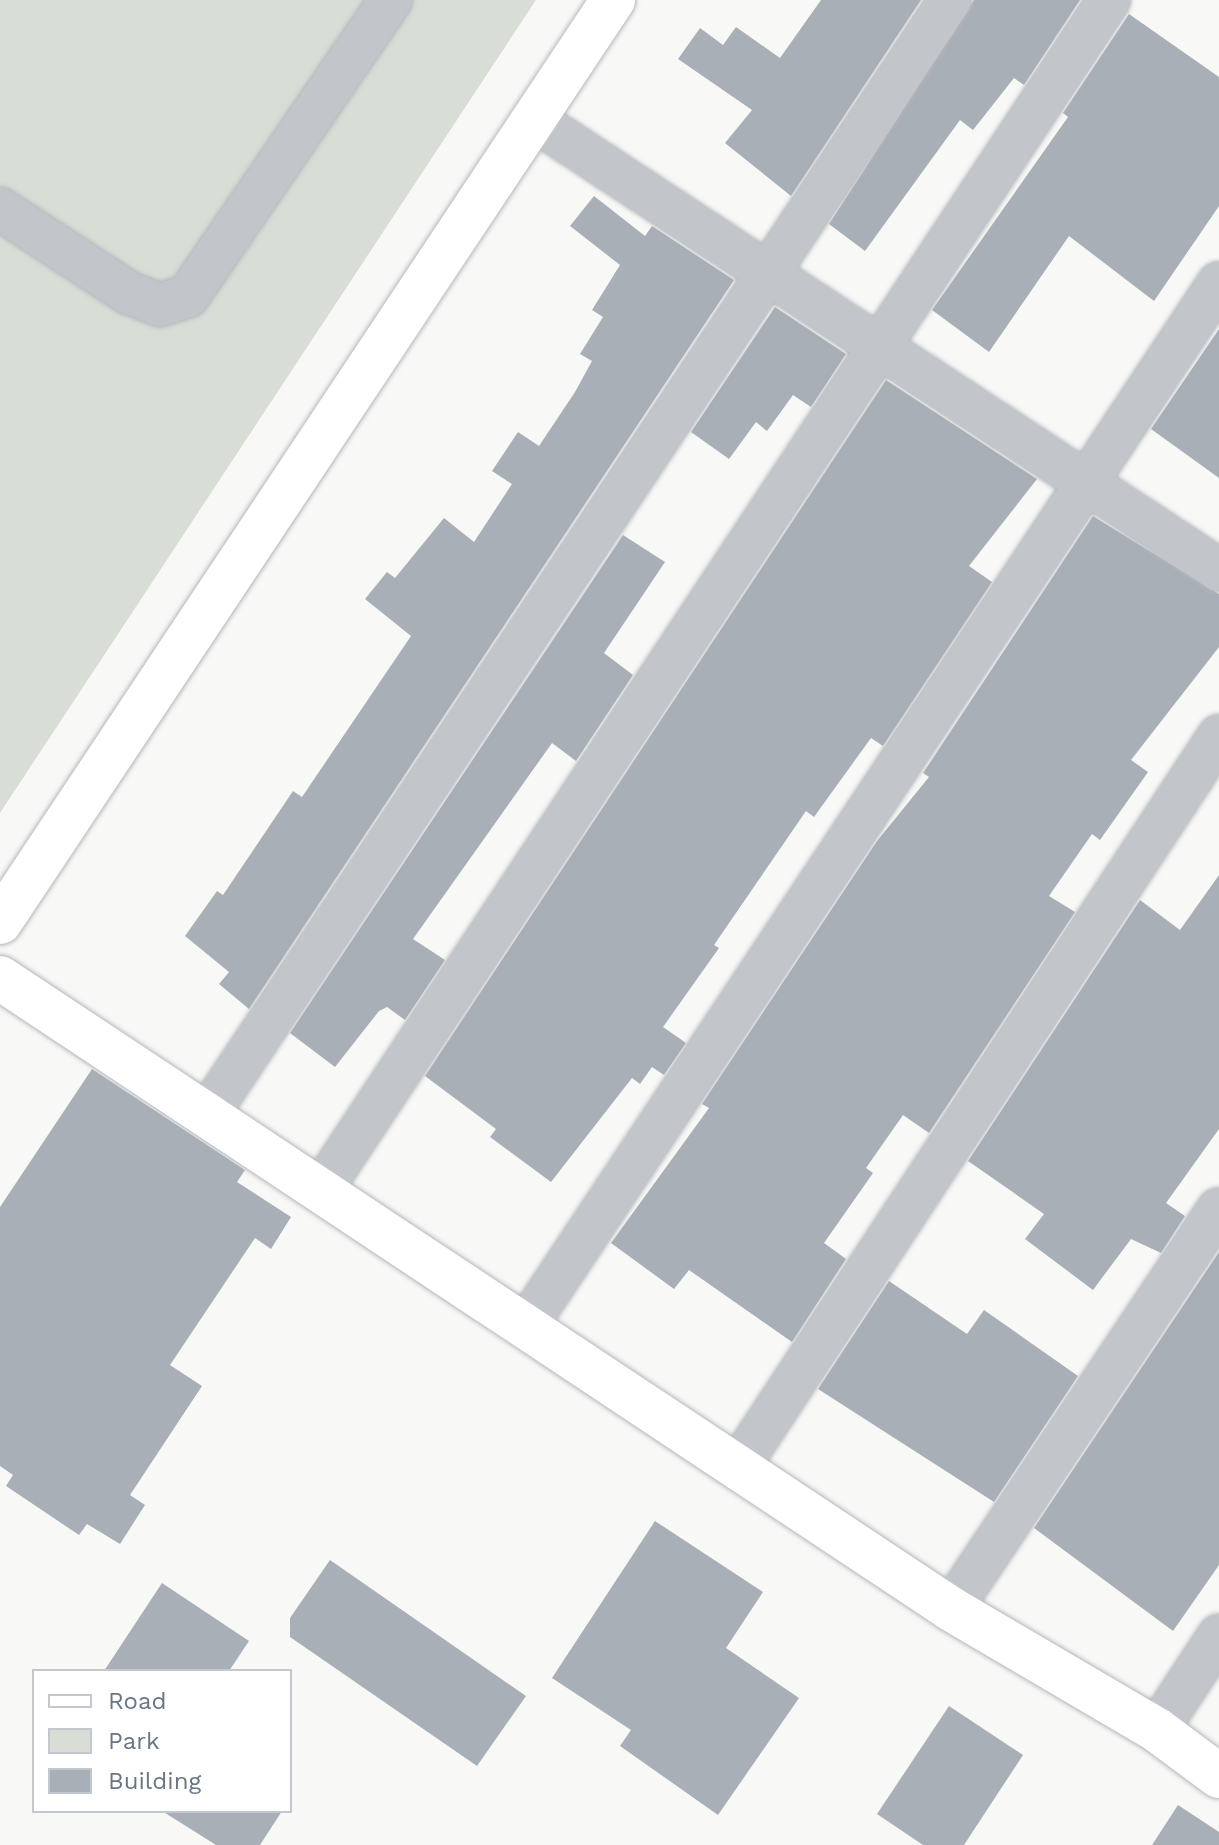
<!DOCTYPE html>
<html>
<head>
<meta charset="utf-8">
<style>
	body { margin:0 }
	#map { position:relative; width:1219px; height:1845px; overflow:hidden; background:#f8f9f6; font-family:"Work Sans",sans-serif }
	div>[style] { position:absolute }
	[style*='--x'] { left:calc(var(--x)*1px); top:calc(var(--y)*1px); width:calc(var(--w)*1px); rotate:calc(var(--a)*1deg) }
	.green>* { inset:0; background:#d8ddd6 }
	.building>* { inset:0; background:#a8afb6 }
	.roads { filter:drop-shadow(0 0 2px #b3b7bc) drop-shadow(0 0 2px #b3b7bc) }
	.minor>* { height:42px; margin:-21px; padding:0 21px; transform-origin:21px; border-radius:21px; background:#c2c5c9 }
	.major>* { height:44px; margin:-22px; padding:0 22px; transform-origin:22px; border-radius:22px; background:#fff }
	span { translate:-50% -50%; white-space:nowrap; text-align:center; line-height:1.15; -webkit-text-stroke:8px #fff; paint-order:stroke }
	.legend { position:absolute; left:32px; top:1669px; width:260px; height:144px; box-sizing:border-box; background:#fff; border:2px solid #c3c8ce; margin:0; padding:10px 14px; list-style:none; font-size:24px; color:#697685 }
	.legend li { display:flex; align-items:center; gap:16px; height:40px }
	.legend b { width:40px; border:2px solid #c3c8ce }
</style>
</head>
<body>
<div id="map">
	<div class="green">
		<div style="clip-path:polygon(0 0,536px 0,0 813px)"></div>
	</div>
	<div class="building">
		<div style="clip-path:polygon(821px 0,921px 0,791px 196px,725px 143px,752px 110px,678px 59px,700px 28px,723px 45px,736px 27px,780px 58px)"></div>
		<div style="clip-path:polygon(974px 0,1080px 0,1024px 85px,1014px 78px,973px 130px,960px 120px,865px 251px,829px 224px)"></div>
		<div style="clip-path:polygon(1129px 14px,1219px 77px,1219px 206px,1154px 301px,1069px 236px,989px 352px,932px 310px,1068px 117px,1063px 113px)"></div>
		<div style="clip-path:polygon(594px 196px,645px 236px,652px 226px,734px 280px,249px 1009px,219px 984px,229px 972px,185px 936px,217px 891px,223px 895px,293px 791px,302px 797px,411px 636px,365px 599px,387px 572px,395px 578px,444px 518px,474px 542px,512px 484px,492px 471px,518px 432px,539px 446px,575px 392px,592px 361px,580px 354px,603px 317px,592px 310px,620px 265px,570px 226px)"></div>
		<div style="clip-path:polygon(775px 307px,846px 354px,811px 407px,793px 395px,767px 431px,756px 422px,729px 459px,691px 432px)"></div>
		<div style="clip-path:polygon(1219px 329px,1219px 478px,1151px 429px)"></div>
		<div style="clip-path:polygon(886px 380px,1037px 479px,969px 566px,992px 582px,883px 746px,871px 738px,814px 817px,806px 811px,714px 945px,719px 948px,663px 1027px,686px 1043px,664px 1075px,652px 1067px,640px 1084px,632px 1078px,551px 1182px,490px 1137px,496px 1129px,425px 1076px)"></div>
		<div style="clip-path:polygon(1093px 516px,1219px 594px,1219px 647px,1131px 760px,1148px 772px,1100px 840px,1092px 834px,1049px 896px,1075px 912px,929px 1133px,903px 1115px,866px 1168px,873px 1173px,824px 1243px,846px 1259px,792px 1342px,689px 1270px,674px 1289px,611px 1243px,709px 1108px,702px 1104px,877px 841px,929px 777px,923px 773px)"></div>
		<div style="clip-path:polygon(623px 535px,665px 562px,604px 653px,633px 675px,576px 761px,552px 743px,413px 939px,445px 960px,405px 1020px,387px 1007px,379px 1011px,335px 1067px,290px 1033px)"></div>
		<div style="clip-path:polygon(1219px 875px,1219px 1129px,1166px 1203px,1185px 1216px,1161px 1253px,1131px 1239px,1093px 1290px,1025px 1239px,1044px 1214px,968px 1161px,1140px 900px,1180px 930px)"></div>
		<div style="clip-path:polygon(92px 1069px,245px 1170px,237px 1182px,291px 1217px,271px 1249px,255px 1238px,170px 1365px,202px 1386px,130px 1495px,145px 1505px,120px 1544px,87px 1524px,79px 1535px,6px 1486px,13px 1475px,0 1466px,0 1207px)"></div>
		<div style="clip-path:polygon(1219px 1252px,1219px 1565px,1173px 1631px,1034px 1528px)"></div>
		<div style="clip-path:polygon(889px 1281px,967px 1334px,984px 1310px,1078px 1376px,994px 1502px,818px 1389px)"></div>
		<div style="clip-path:polygon(655px 1521px,763px 1592px,726px 1648px,799px 1698px,718px 1815px,620px 1746px,631px 1730px,552px 1678px)"></div>
		<div style="clip-path:polygon(330px 1560px,526px 1696px,477px 1766px,290px 1637px,290px 1618px)"></div>
		<div style="clip-path:polygon(162px 1583px,249px 1641px,229px 1671px,104px 1671px)"></div>
		<div style="clip-path:polygon(949px 1706px,1023px 1755px,964px 1845px,923px 1845px,877px 1814px)"></div>
		<div style="clip-path:polygon(1178px 1805px,1219px 1832px,1219px 1845px,1152px 1845px)"></div>
		<div style="clip-path:polygon(162px 1811px,282px 1811px,260px 1845px,216px 1845px)"></div>
	</div>
	<div class="roads">
		<div class="minor">
			<div style="--x:533;--y:119;--w:821;--a:33.32"></div>
			<div style="--x:0;--y:209;--w:154;--a:33.1"></div>
			<div style="--x:129;--y:293;--w:33;--a:21"></div>
			<div style="--x:160;--y:305;--w:29;--a:-18"></div>
			<div style="--x:188;--y:296;--w:359;--a:-55.6"></div>
			<div style="--x:207;--y:1115;--w:1340;--a:-56.32"></div>
			<div style="--x:321;--y:1190;--w:1427;--a:-56.49"></div>
			<div style="--x:526;--y:1326;--w:1252;--a:-56.4"></div>
			<div style="--x:738;--y:1467;--w:875;--a:-56.65"></div>
			<div style="--x:951;--y:1609;--w:481;--a:-56.2"></div>
			<div style="--x:1157;--y:1730;--w:113;--a:-56.6"></div>
		</div>
		<div class="major">
			<div style="--x:0;--y:922;--w:1107;--a:-56.38"></div>
			<div style="--x:0;--y:978;--w:1141;--a:33.56"></div>
			<div style="--x:951;--y:1609;--w:239;--a:30.4"></div>
			<div style="--x:1157;--y:1730;--w:77;--a:36.6"></div>
		</div>
	</div>
	<ul class="legend">
	<li><b style="height:10px;background:#fff"></b>Road</li>
	<li><b style="height:22px;background:#d8ddd6"></b>Park</li>
	<li><b style="height:22px;background:#a8afb6"></b>Building</li>
	</ul>
</div>
</body>
</html>
